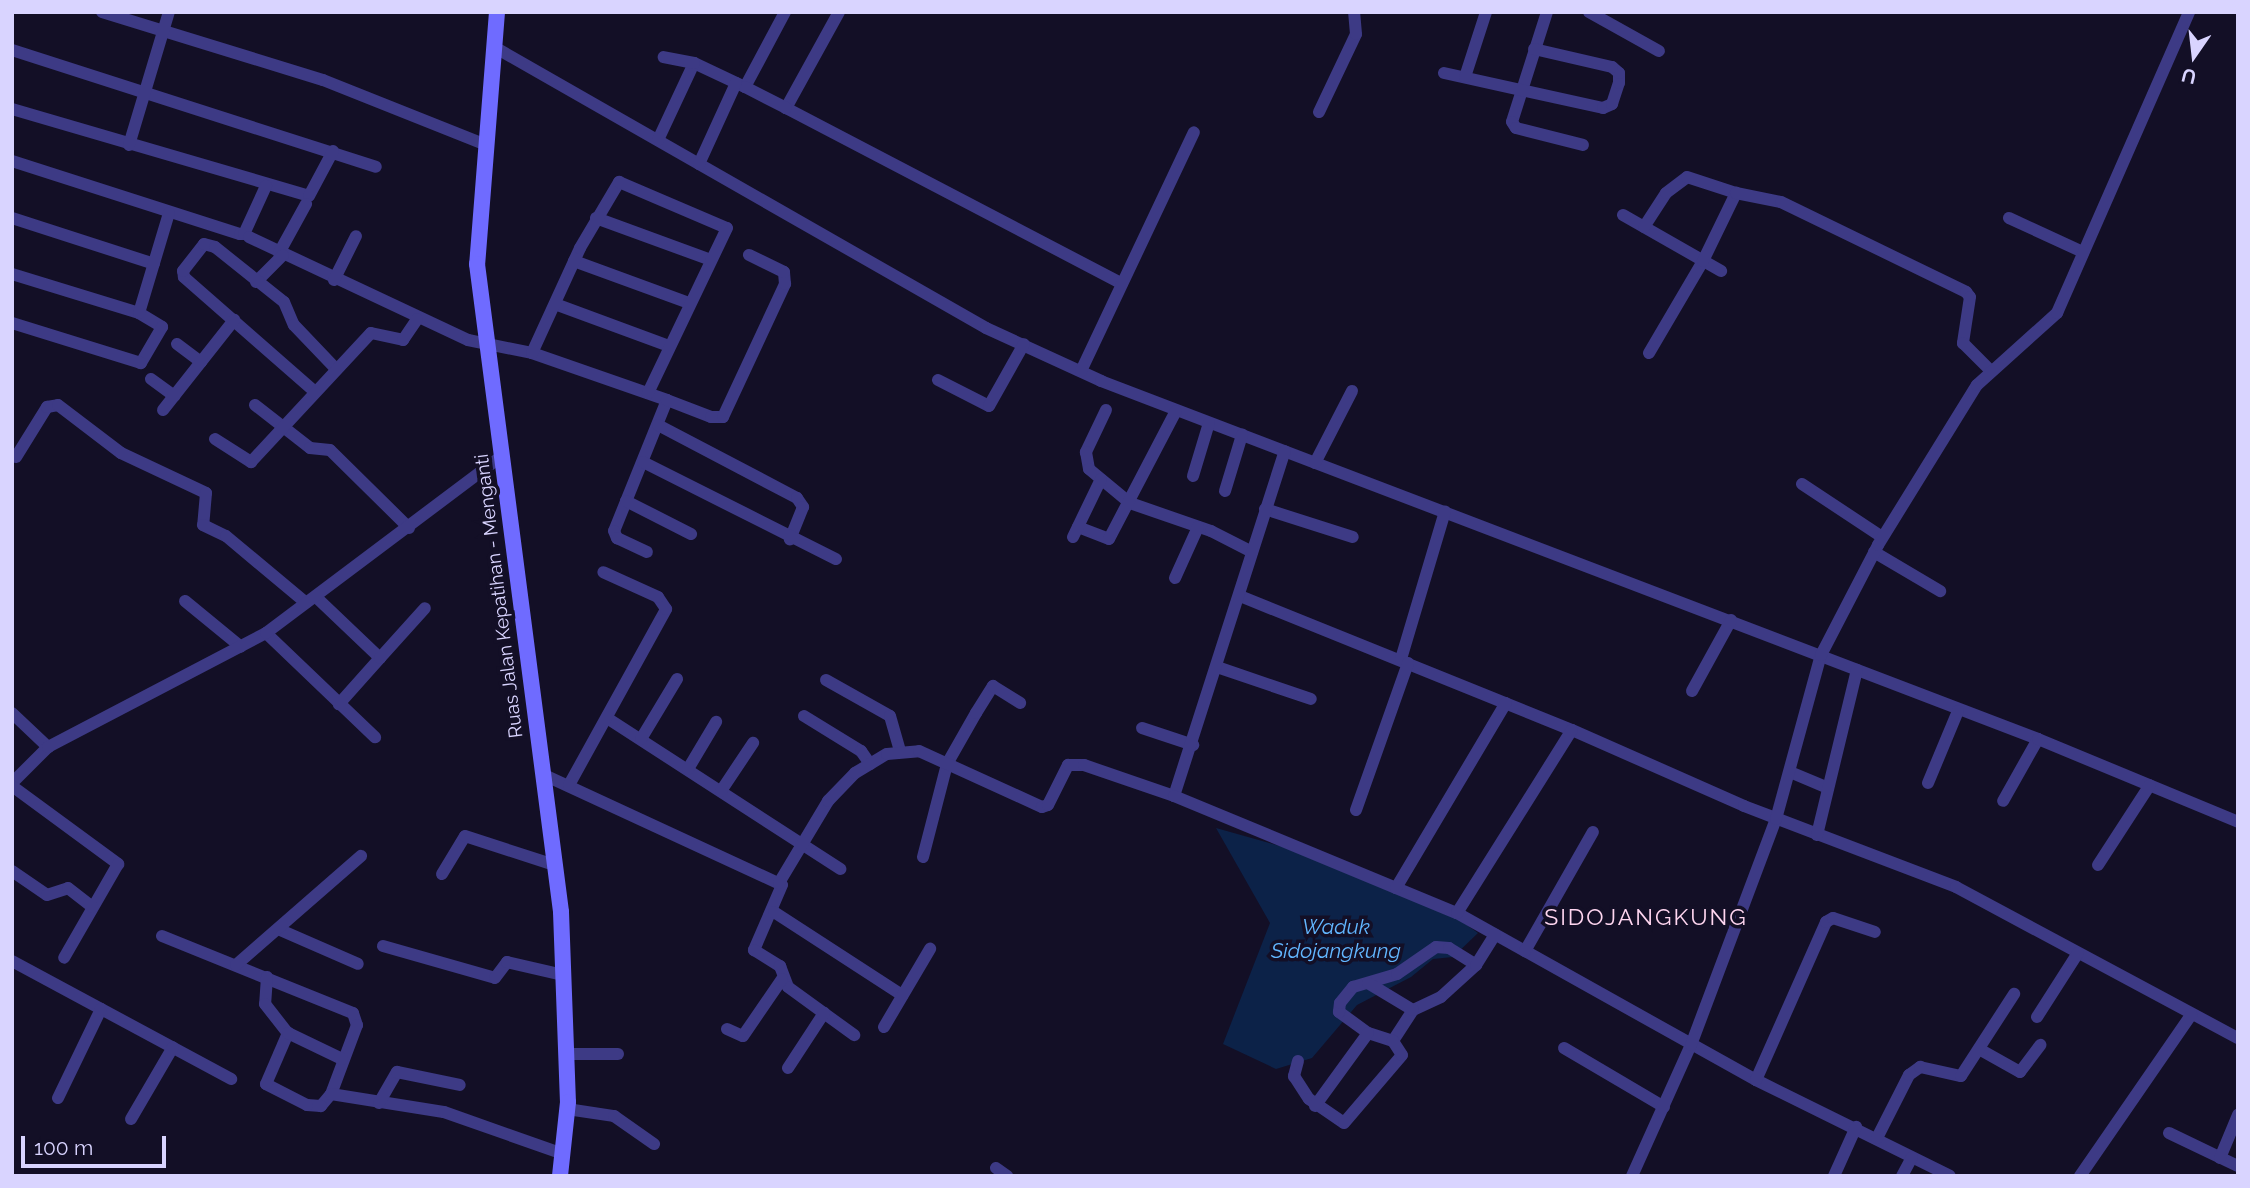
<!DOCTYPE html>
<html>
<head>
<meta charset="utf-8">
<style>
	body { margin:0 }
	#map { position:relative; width:2250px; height:1188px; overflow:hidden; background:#130f26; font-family:Raleway,sans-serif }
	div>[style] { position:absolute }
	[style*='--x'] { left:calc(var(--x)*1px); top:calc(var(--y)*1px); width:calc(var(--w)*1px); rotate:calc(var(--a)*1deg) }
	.water>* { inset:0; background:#0c2248 }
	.street>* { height:12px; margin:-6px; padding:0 6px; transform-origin:6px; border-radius:6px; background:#3d3a85 }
	.secondary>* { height:16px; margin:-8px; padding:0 8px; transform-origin:8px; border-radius:8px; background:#6f6bff }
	span { translate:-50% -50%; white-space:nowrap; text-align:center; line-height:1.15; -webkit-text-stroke:7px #130f26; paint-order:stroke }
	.street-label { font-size:19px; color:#d9d4ff }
	.water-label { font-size:21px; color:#62b6ff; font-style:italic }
	.quarter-label { font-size:23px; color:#ffd6f0; letter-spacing:2px }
	.frame { position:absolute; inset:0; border:14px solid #d9d4ff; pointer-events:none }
	.north { position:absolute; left:2159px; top:21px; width:70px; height:70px; -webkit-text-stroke:5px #130f26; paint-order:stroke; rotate:194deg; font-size:19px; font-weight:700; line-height:28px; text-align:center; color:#d9d4ff }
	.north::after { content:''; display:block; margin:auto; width:24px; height:32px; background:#d9d4ff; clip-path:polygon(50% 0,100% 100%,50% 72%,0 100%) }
	.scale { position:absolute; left:21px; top:1136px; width:145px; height:32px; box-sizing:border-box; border:4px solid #d9d4ff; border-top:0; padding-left:9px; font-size:21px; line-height:24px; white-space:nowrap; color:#d9d4ff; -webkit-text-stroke:5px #130f26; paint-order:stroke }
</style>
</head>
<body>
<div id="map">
	<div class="water">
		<div style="clip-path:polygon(1216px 828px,1312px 855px,1440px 906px,1478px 933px,1453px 957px,1433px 959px,1411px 977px,1357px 1005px,1312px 1058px,1276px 1069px,1223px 1044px,1270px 923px)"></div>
	</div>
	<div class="street">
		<div style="--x:102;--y:12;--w:231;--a:17.1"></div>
		<div style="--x:323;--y:80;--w:173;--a:21.7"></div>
		<div style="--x:839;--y:12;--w:110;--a:118.9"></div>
		<div style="--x:786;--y:108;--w:379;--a:27.6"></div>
		<div style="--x:1547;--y:12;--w:115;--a:107.7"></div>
		<div style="--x:1512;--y:122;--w:7;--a:56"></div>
		<div style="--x:1516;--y:128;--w:69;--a:14.2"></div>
		<div style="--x:1589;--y:12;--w:80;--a:29.1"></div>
		<div style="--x:496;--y:48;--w:564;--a:29.74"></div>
		<div style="--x:986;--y:328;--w:127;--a:24.7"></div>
		<div style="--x:1101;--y:381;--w:1003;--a:20.91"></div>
		<div style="--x:2038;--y:739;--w:71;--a:119.4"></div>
		<div style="--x:12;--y:50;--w:382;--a:17.8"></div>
		<div style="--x:694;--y:63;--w:56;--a:25.2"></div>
		<div style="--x:745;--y:87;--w:85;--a:-61.9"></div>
		<div style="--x:1444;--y:73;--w:163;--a:12.4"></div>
		<div style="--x:1603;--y:108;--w:10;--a:-24"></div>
		<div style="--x:1612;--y:104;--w:22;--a:-72"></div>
		<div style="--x:1619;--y:83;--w:10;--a:-90"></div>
		<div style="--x:1619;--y:73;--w:9;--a:-139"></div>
		<div style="--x:1612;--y:67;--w:80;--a:-167"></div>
		<div style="--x:1465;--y:77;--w:68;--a:-72.1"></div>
		<div style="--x:745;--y:87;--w:46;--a:27.1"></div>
		<div style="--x:12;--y:109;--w:309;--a:16.3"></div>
		<div style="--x:309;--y:196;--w:51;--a:-61.9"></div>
		<div style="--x:1319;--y:112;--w:86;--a:-64.6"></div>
		<div style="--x:1356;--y:34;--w:22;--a:-95"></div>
		<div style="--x:658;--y:140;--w:85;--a:-64.9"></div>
		<div style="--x:694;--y:63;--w:31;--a:-169"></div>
		<div style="--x:129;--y:145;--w:139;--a:-73.3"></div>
		<div style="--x:12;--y:161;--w:239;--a:17.8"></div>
		<div style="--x:240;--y:234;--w:4;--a:0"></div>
		<div style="--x:244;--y:234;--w:53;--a:-65.4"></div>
		<div style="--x:699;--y:164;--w:89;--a:-65.4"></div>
		<div style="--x:1623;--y:215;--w:113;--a:29.7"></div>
		<div style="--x:12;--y:218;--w:149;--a:17.9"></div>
		<div style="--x:596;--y:218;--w:122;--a:20.1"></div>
		<div style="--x:2009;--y:218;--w:81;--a:24.7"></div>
		<div style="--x:1644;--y:227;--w:40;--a:-57.1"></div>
		<div style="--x:1666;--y:193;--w:26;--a:-37"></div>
		<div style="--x:1687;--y:177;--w:52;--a:18.1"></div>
		<div style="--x:249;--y:237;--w:242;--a:25.2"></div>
		<div style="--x:468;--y:340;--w:65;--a:11.5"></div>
		<div style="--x:532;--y:353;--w:143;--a:19.2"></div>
		<div style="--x:667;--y:400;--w:141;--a:112"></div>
		<div style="--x:614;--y:531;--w:8;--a:67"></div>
		<div style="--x:617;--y:538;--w:33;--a:25"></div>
		<div style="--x:279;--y:253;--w:56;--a:-61.1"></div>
		<div style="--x:574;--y:261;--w:122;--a:20.1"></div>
		<div style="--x:12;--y:274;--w:133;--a:17.1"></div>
		<div style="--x:139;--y:313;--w:27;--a:31"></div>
		<div style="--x:162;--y:327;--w:42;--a:120.3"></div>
		<div style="--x:141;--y:363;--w:135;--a:-162.8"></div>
		<div style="--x:334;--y:280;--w:49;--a:-63.4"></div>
		<div style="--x:256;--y:282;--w:38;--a:-45"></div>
		<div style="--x:555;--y:304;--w:121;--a:20.2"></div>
		<div style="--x:139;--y:313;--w:104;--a:-73.3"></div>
		<div style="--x:177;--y:344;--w:30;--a:37"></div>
		<div style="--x:532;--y:353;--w:115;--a:-65.4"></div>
		<div style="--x:580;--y:248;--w:77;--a:-59.4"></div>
		<div style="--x:619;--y:182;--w:117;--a:23.1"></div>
		<div style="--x:727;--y:228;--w:183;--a:115.6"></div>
		<div style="--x:1649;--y:353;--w:107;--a:-59.6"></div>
		<div style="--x:1703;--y:261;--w:76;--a:-64.1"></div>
		<div style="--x:1736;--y:193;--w:46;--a:11.3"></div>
		<div style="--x:1781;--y:202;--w:206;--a:25.9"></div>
		<div style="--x:1966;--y:292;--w:6;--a:51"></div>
		<div style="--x:1970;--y:297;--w:47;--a:98.7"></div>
		<div style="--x:1963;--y:343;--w:38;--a:45"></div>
		<div style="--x:1081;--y:371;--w:264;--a:-64.7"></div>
		<div style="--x:151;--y:379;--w:29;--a:36"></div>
		<div style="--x:938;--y:380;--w:57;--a:27"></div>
		<div style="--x:989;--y:406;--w:71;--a:-60.6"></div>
		<div style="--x:314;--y:391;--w:173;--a:-138.8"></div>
		<div style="--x:184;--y:277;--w:6;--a:-99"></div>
		<div style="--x:183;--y:271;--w:34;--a:-52"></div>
		<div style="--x:204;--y:244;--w:11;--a:15"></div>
		<div style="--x:215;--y:247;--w:88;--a:38.6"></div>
		<div style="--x:284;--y:302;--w:25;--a:67"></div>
		<div style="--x:294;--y:325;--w:61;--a:46.3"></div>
		<div style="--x:667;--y:400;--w:47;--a:21.1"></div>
		<div style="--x:711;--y:417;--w:12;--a:0"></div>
		<div style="--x:723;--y:417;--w:147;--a:-65"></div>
		<div style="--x:785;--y:284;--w:12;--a:-95"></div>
		<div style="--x:784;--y:272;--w:39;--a:-154"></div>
		<div style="--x:255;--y:405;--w:70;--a:38"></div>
		<div style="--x:310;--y:448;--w:20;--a:6"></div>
		<div style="--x:330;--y:450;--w:111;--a:44.6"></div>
		<div style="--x:163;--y:410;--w:115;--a:-51.7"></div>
		<div style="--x:1106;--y:410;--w:47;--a:115.5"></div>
		<div style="--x:1086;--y:452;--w:17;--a:80"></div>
		<div style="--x:1089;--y:469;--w:53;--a:39.7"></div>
		<div style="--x:1130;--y:503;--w:86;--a:19.1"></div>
		<div style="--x:1211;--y:531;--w:46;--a:27.1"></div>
		<div style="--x:658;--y:425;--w:157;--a:27.7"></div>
		<div style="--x:797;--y:498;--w:11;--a:56"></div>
		<div style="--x:803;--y:507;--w:35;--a:112"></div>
		<div style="--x:215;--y:439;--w:43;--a:32.6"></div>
		<div style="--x:251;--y:462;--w:176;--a:-47.1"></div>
		<div style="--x:371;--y:333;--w:33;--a:12"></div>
		<div style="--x:403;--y:340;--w:25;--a:-56"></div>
		<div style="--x:16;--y:457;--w:59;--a:-58.2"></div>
		<div style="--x:47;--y:407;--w:11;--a:-10"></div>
		<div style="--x:58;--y:405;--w:79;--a:37.3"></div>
		<div style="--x:121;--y:453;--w:94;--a:25.2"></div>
		<div style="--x:206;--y:493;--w:32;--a:95"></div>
		<div style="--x:203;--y:525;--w:25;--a:26"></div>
		<div style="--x:226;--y:536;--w:104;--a:39.9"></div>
		<div style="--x:643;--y:462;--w:216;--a:26.7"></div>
		<div style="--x:1315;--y:463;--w:81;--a:-62.8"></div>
		<div style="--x:1193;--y:476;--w:55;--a:-73.2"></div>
		<div style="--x:1802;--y:484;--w:96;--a:33.5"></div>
		<div style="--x:1225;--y:491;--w:59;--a:-73.1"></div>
		<div style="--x:626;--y:501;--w:73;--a:26.9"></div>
		<div style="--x:1265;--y:509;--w:92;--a:17.7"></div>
		<div style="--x:1078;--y:527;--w:33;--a:21"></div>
		<div style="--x:1109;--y:539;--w:144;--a:-62.4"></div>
		<div style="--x:1073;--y:537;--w:64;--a:-64.2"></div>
		<div style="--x:1874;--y:552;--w:77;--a:30.6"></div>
		<div style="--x:1175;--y:578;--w:56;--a:-65.7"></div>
		<div style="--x:1240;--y:596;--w:358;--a:22"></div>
		<div style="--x:1572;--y:730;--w:188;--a:23.8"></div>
		<div style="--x:1744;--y:806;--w:227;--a:20.9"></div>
		<div style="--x:1956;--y:887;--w:320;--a:28.2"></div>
		<div style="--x:317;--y:598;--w:87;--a:43.6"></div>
		<div style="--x:380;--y:658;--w:62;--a:131.7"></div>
		<div style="--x:185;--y:601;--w:72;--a:39.4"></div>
		<div style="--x:266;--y:633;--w:151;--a:43.7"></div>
		<div style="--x:380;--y:658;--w:67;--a:-48"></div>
		<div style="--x:1401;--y:659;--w:154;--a:-73.4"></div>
		<div style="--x:1217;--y:667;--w:99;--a:18.8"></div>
		<div style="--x:826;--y:680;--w:73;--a:29.4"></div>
		<div style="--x:890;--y:716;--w:36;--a:74"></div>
		<div style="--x:1692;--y:691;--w:81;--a:-61.2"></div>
		<div style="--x:12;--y:713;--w:50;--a:43.4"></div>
		<div style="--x:804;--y:716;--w:67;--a:31.6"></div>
		<div style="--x:861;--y:751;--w:16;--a:55"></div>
		<div style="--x:607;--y:718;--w:278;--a:32.9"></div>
		<div style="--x:1142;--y:728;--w:54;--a:18.4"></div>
		<div style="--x:641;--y:739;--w:70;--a:-59"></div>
		<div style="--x:2038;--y:739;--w:217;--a:22.5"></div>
		<div style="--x:688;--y:769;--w:55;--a:-59.2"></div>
		<div style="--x:1790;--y:772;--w:41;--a:22.8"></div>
		<div style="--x:542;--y:774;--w:264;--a:24.8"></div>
		<div style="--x:782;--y:885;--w:71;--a:113.3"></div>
		<div style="--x:754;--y:950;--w:31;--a:32"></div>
		<div style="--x:780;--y:966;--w:22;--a:69"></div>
		<div style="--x:788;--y:987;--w:82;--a:36"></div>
		<div style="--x:12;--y:783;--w:51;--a:-45"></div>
		<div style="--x:48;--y:747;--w:246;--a:-27.6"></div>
		<div style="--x:266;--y:633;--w:296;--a:-36.9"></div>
		<div style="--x:1928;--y:783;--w:78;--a:-67.4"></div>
		<div style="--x:569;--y:785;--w:201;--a:-61.1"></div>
		<div style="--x:666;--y:609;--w:14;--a:-124"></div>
		<div style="--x:658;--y:597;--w:60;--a:-155.6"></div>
		<div style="--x:12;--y:786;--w:132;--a:36.3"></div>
		<div style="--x:118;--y:864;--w:108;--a:119.9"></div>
		<div style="--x:721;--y:791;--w:58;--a:-56.3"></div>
		<div style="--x:1174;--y:796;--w:362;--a:-72.2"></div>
		<div style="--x:1356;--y:810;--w:156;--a:-70.5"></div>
		<div style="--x:1817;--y:835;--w:170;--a:-76.4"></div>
		<div style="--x:923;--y:857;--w:96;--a:-75.5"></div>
		<div style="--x:947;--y:764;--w:59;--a:-60.4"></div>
		<div style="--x:976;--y:713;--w:32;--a:-58"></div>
		<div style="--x:993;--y:686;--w:32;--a:32"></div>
		<div style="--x:2098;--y:865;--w:95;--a:-57"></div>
		<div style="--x:12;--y:871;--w:42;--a:34.4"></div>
		<div style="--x:47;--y:895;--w:22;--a:-18"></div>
		<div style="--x:68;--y:888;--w:31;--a:38"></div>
		<div style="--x:442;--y:874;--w:44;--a:-58.8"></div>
		<div style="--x:465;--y:836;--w:94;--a:18"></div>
		<div style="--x:779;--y:883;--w:96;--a:-59.1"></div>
		<div style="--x:828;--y:801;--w:39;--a:-46"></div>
		<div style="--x:855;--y:773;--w:37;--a:-31"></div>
		<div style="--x:887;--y:754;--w:32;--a:-5"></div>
		<div style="--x:919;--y:751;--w:135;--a:24.5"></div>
		<div style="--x:1042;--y:807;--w:6;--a:-18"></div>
		<div style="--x:1048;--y:805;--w:45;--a:-63.4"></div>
		<div style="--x:1068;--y:765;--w:16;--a:0"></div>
		<div style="--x:1084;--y:765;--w:95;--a:19"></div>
		<div style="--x:1174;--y:796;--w:306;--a:22.5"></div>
		<div style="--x:1457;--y:913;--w:342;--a:29.2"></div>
		<div style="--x:1756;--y:1080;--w:216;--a:26.3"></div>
		<div style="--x:1396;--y:888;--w:215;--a:-59.3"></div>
		<div style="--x:774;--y:912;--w:153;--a:33"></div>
		<div style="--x:1457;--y:913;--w:216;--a:-57.9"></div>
		<div style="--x:278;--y:929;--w:87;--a:23.6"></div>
		<div style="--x:162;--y:936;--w:206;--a:22"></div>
		<div style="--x:353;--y:1013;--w:13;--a:72"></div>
		<div style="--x:357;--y:1025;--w:74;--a:110.6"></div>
		<div style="--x:331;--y:1094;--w:16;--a:130"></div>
		<div style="--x:321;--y:1106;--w:14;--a:-176"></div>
		<div style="--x:307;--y:1105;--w:46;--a:-152.9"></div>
		<div style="--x:266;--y:1084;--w:56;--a:-66.7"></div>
		<div style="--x:383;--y:946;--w:116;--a:15.9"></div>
		<div style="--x:495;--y:978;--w:20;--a:-53"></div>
		<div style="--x:507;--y:962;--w:57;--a:13.1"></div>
		<div style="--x:1525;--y:951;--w:137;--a:-60.3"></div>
		<div style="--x:12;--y:961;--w:249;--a:28.3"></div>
		<div style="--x:236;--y:965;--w:166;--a:-41.1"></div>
		<div style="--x:1476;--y:965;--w:47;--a:137.6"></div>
		<div style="--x:1441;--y:997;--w:31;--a:155"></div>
		<div style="--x:1413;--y:1010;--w:37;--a:123"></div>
		<div style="--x:1393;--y:1041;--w:26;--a:-162"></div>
		<div style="--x:1368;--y:1033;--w:36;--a:-144"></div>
		<div style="--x:1339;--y:1012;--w:9;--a:-84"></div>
		<div style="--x:1340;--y:1003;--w:21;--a:-51"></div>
		<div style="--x:1353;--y:987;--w:46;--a:-16.5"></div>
		<div style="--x:1397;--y:974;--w:47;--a:-34.7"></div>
		<div style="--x:1436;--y:947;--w:13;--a:4"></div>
		<div style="--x:1449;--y:948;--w:32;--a:32"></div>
		<div style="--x:1476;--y:965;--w:36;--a:-58"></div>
		<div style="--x:267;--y:977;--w:27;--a:94"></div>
		<div style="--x:265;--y:1004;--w:37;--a:52"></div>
		<div style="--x:288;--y:1033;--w:60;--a:25.7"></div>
		<div style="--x:1368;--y:983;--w:52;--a:31"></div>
		<div style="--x:2037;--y:1017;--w:76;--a:-57.4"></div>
		<div style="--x:884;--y:1027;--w:91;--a:-59.5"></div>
		<div style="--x:727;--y:1029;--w:17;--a:24"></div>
		<div style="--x:743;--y:1036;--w:69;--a:-55.6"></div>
		<div style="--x:1564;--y:1048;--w:116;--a:30.5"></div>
		<div style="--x:1979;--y:1049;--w:47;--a:29.3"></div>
		<div style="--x:2020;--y:1072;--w:34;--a:-53"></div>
		<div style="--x:566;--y:1054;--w:52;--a:0"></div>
		<div style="--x:1298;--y:1061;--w:16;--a:105"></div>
		<div style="--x:1294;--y:1076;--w:27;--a:57"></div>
		<div style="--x:1309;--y:1099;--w:42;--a:34.4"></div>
		<div style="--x:1344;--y:1123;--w:89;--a:-49.5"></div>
		<div style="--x:1402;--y:1055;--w:17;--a:-123"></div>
		<div style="--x:788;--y:1068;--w:66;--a:-56.8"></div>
		<div style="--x:1756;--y:1080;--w:173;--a:-66.1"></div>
		<div style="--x:1826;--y:922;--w:8;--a:-30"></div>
		<div style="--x:1833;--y:918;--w:44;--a:18.4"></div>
		<div style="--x:331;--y:1094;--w:114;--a:9.1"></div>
		<div style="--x:444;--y:1112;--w:126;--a:19.4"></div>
		<div style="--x:58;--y:1098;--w:99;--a:-64.2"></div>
		<div style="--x:379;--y:1103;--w:36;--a:-60"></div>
		<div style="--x:397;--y:1072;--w:64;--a:11.7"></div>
		<div style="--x:1315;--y:1106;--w:90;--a:-54"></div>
		<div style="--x:567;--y:1109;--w:48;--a:8.5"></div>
		<div style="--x:614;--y:1116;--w:49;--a:35"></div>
		<div style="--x:131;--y:1119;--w:83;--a:-59.7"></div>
		<div style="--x:2169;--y:1133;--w:76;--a:25.6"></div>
		<div style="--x:1877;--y:1138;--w:71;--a:-63.1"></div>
		<div style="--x:1909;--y:1075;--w:14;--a:-36"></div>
		<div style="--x:1920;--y:1067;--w:42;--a:12.4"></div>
		<div style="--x:1961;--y:1076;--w:98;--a:-57.1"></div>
		<div style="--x:2220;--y:1158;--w:47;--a:-67.3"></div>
		<div style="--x:996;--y:1168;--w:14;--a:36"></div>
		<div style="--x:1632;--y:1176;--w:144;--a:-65.8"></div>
		<div style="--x:1691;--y:1045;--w:241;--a:-69.4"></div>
		<div style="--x:1776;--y:819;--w:170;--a:-74.7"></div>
		<div style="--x:1821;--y:655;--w:124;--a:-62.6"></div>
		<div style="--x:1878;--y:545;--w:188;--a:-58.3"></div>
		<div style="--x:1977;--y:385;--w:108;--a:-42"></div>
		<div style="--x:2057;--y:313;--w:329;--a:-66.3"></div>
		<div style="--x:1834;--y:1176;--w:54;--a:-65.8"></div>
		<div style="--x:1902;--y:1176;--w:21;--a:-62"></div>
		<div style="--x:2080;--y:1176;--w:196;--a:-55.4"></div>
	</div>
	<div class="secondary">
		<div style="--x:497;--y:12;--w:253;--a:94.5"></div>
		<div style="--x:477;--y:264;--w:653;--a:82.61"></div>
		<div style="--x:561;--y:912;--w:190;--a:87.9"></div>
		<div style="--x:568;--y:1102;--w:74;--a:96.2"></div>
	</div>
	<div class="street-label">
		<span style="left:499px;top:596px;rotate:-97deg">Ruas Jalan Kepatihan - Menganti</span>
	</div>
	<div class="water-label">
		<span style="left:1336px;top:939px">Waduk<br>Sidojangkung</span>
	</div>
	<div class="quarter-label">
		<span style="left:1646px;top:917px">SIDOJANGKUNG</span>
	</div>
	<div class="frame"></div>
	<div class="north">U</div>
	<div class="scale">100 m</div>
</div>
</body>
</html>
